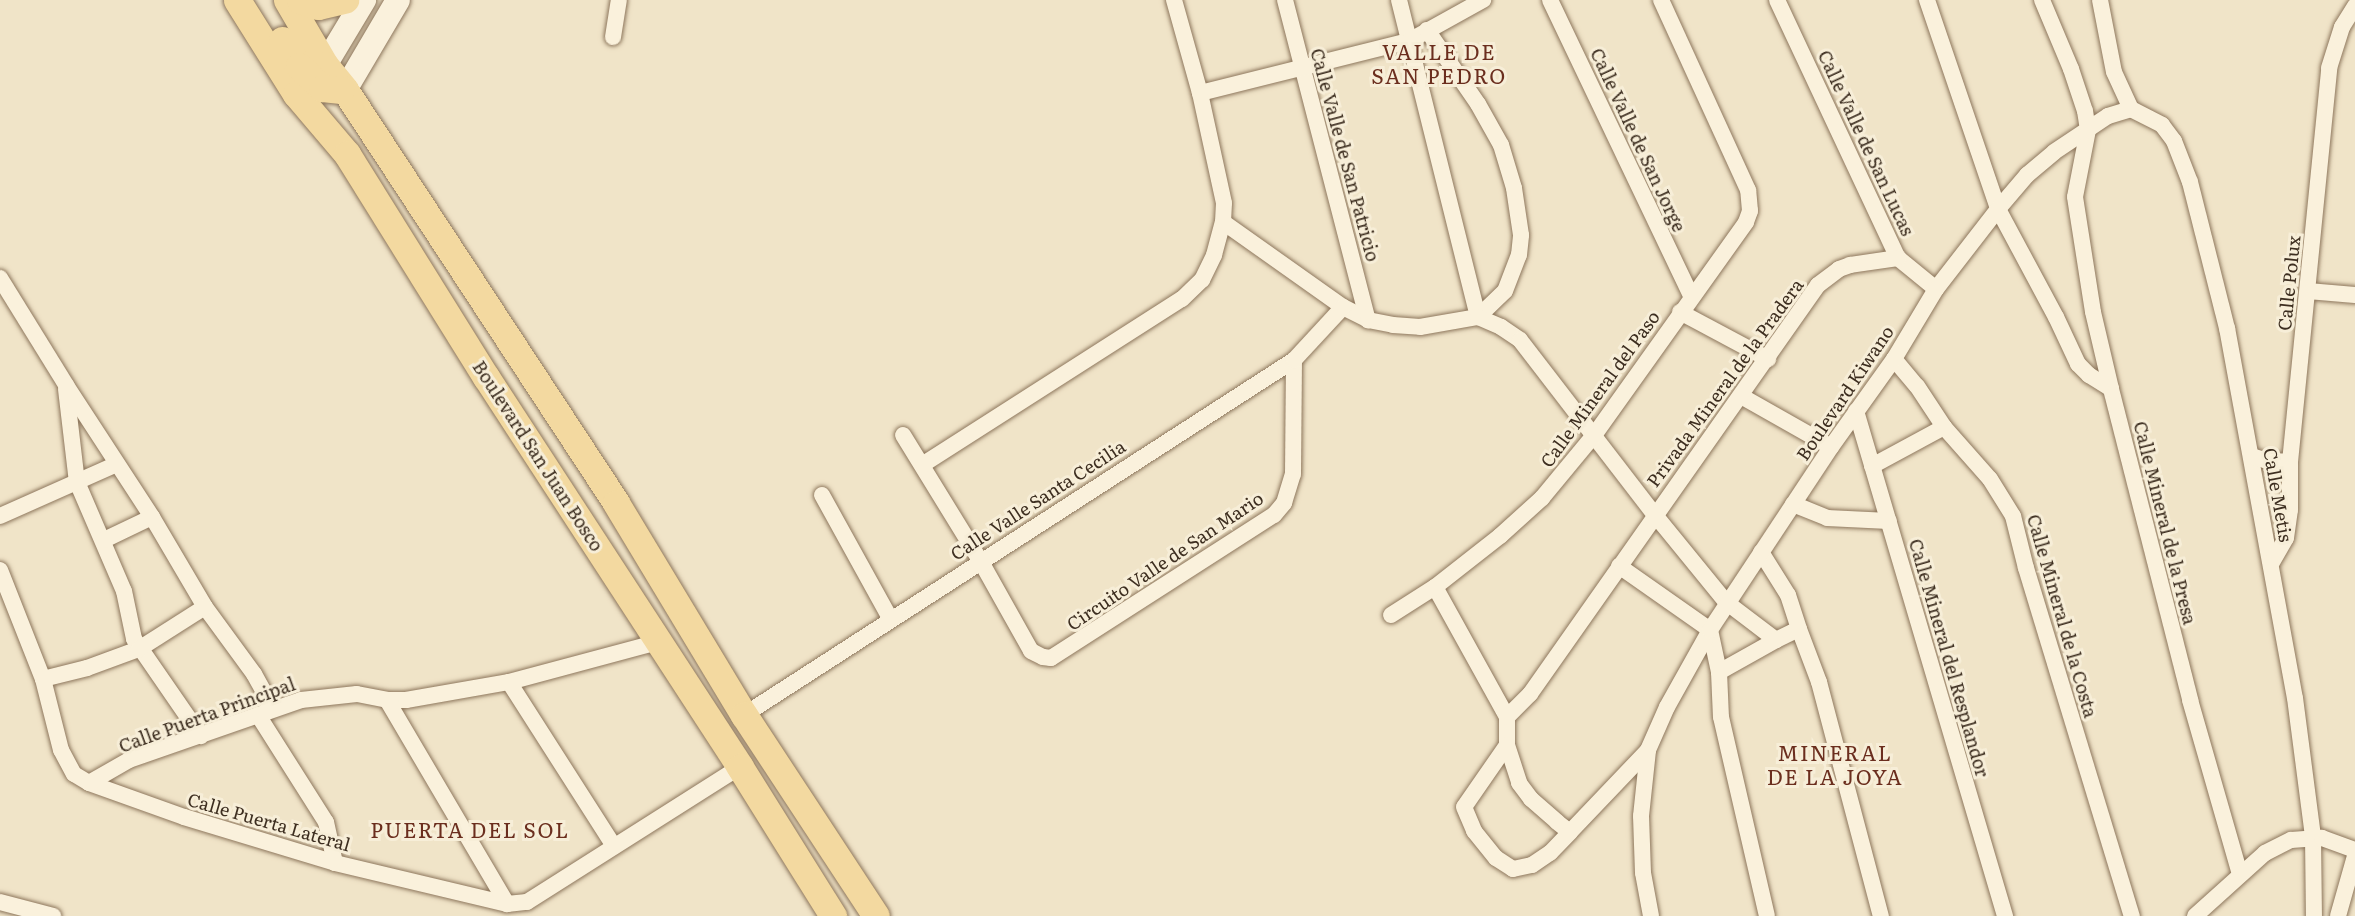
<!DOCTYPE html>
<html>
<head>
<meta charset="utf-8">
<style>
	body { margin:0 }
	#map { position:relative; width:2355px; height:916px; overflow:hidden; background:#f0e4c8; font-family:Literata,serif }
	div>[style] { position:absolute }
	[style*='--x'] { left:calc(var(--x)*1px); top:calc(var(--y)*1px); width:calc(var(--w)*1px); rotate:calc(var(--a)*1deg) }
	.roads { filter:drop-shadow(0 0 2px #8d765c) drop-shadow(0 0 2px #8d765c) }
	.street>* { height:16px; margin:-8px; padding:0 8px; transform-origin:8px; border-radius:8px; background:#faf1dc }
	.secondary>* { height:24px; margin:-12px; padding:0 12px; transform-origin:12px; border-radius:12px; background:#faf1dc }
	.primary>* { height:27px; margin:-13.5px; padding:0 13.5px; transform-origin:13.5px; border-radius:13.5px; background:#f3d9a0 }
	span { translate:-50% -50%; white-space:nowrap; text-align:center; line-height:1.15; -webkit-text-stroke:6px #f7eed8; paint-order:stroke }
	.street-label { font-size:18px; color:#3d2e20 }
	.quarter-label { font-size:21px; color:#6b2e1e; letter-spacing:1.5px }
</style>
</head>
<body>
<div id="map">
	<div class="roads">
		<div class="street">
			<div style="--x:1285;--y:0;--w:331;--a:75.5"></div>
			<div style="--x:1399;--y:0;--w:327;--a:76"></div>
			<div style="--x:1550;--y:0;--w:328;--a:64.5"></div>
			<div style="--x:1777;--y:0;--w:285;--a:64.9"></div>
			<div style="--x:1898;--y:258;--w:49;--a:39.2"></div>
			<div style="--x:1927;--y:0;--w:221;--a:71.2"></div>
			<div style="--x:1998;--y:209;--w:123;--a:61.8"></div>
			<div style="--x:2056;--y:317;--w:52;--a:64.9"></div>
			<div style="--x:2078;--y:364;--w:16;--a:45"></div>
			<div style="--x:2089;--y:375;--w:26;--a:32"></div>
			<div style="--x:2111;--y:389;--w:321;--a:75.7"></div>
			<div style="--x:2190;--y:700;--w:181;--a:74"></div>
			<div style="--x:2042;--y:0;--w:75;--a:67.2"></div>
			<div style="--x:2071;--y:69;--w:44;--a:71.6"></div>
			<div style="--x:2085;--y:111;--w:19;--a:81"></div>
			<div style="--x:2088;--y:130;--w:68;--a:101"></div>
			<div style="--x:2075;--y:197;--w:116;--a:81.1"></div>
			<div style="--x:2093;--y:312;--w:79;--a:76.8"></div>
			<div style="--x:2100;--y:0;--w:73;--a:79"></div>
			<div style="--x:2114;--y:72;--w:41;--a:65.3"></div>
			<div style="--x:613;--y:37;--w:37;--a:-81"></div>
			<div style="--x:1200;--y:93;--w:215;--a:-14"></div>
			<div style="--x:1409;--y:41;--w:85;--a:-29"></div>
			<div style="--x:2131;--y:109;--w:35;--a:27"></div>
			<div style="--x:2162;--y:125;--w:20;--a:53"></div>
			<div style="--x:2174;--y:141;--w:44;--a:68.7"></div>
			<div style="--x:2190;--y:182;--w:151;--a:75.8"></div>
			<div style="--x:2227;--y:328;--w:376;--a:79.6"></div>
			<div style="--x:2295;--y:698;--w:140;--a:82.6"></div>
			<div style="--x:2313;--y:837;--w:79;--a:89.3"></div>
			<div style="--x:1223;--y:222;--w:147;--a:35.3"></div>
			<div style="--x:1343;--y:307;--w:28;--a:27"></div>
			<div style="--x:1368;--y:320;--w:25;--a:11"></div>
			<div style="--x:1393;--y:325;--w:27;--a:4"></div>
			<div style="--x:1420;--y:327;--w:59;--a:-9.8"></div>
			<div style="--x:1478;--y:317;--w:37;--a:-44"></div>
			<div style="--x:1505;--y:291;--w:39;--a:-69"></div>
			<div style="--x:1519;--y:255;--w:20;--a:-84"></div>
			<div style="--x:1521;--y:235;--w:48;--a:-98.5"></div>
			<div style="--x:1514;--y:188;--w:45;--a:-106.8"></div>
			<div style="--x:1501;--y:145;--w:47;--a:-119.3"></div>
			<div style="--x:1478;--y:104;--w:90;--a:-124.6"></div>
			<div style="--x:0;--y:278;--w:126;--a:58.3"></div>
			<div style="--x:66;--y:385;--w:158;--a:56.9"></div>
			<div style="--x:152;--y:517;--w:104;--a:59.5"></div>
			<div style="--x:205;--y:607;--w:83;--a:53.8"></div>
			<div style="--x:254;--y:674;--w:23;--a:61"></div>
			<div style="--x:265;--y:694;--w:17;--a:73"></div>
			<div style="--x:2308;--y:291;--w:47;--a:4.9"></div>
			<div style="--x:1680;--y:312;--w:100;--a:28.1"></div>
			<div style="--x:1478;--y:317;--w:25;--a:23"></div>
			<div style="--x:1501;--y:327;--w:23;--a:34"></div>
			<div style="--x:1520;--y:340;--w:221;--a:52.4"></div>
			<div style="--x:1655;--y:515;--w:112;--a:50.8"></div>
			<div style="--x:1726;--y:602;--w:63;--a:37.2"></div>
			<div style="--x:1776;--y:640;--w:25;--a:-26"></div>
			<div style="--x:1799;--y:629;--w:57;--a:69.3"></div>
			<div style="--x:1819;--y:682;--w:242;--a:75.2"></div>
			<div style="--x:1894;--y:359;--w:35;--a:50"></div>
			<div style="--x:1917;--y:386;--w:49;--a:56.6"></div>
			<div style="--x:1944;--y:427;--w:69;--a:48.5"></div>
			<div style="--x:1990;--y:479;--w:44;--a:58.1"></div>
			<div style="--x:2013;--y:516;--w:54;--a:76"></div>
			<div style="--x:2026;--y:568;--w:364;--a:73.1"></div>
			<div style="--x:66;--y:389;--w:94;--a:83.3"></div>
			<div style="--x:77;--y:482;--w:119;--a:66.7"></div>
			<div style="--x:124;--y:591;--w:49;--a:78.2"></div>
			<div style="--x:134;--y:639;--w:118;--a:55.4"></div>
			<div style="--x:1741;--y:396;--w:103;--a:29.5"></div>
			<div style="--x:1856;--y:411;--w:527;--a:73.56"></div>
			<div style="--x:903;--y:435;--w:147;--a:58.4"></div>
			<div style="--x:980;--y:560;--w:104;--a:60.7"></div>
			<div style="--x:1031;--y:651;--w:13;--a:27"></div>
			<div style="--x:1043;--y:657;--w:8;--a:7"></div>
			<div style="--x:1051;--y:658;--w:265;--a:-32.7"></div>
			<div style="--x:1274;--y:515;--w:16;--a:-50"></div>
			<div style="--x:1284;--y:503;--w:30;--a:-73"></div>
			<div style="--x:1293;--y:474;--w:114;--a:-89.5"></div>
			<div style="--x:2251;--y:456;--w:17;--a:17"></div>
			<div style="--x:2267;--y:461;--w:23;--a:2"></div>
			<div style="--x:922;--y:465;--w:308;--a:-32.6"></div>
			<div style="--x:1182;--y:299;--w:28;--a:-44"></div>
			<div style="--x:1202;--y:280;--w:28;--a:-64"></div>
			<div style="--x:1214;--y:255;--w:34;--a:-75"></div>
			<div style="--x:1223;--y:222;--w:19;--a:-87"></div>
			<div style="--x:1224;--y:203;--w:113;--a:-102.3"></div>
			<div style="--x:1200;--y:93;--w:97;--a:-105.6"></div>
			<div style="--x:1872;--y:466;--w:82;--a:-28.4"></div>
			<div style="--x:822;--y:495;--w:141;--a:61.1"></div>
			<div style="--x:1793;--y:504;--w:37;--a:22"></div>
			<div style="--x:1827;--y:518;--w:62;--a:2.8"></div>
			<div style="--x:0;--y:516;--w:128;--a:-24"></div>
			<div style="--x:104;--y:540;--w:53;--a:-25.6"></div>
			<div style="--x:1761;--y:552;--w:51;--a:57.9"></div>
			<div style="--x:1788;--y:595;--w:36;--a:72"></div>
			<div style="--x:2271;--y:564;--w:30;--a:-60"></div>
			<div style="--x:2286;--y:538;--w:28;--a:-82"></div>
			<div style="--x:2290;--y:510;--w:48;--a:-90"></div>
			<div style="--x:2290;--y:462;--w:396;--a:-84.3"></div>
			<div style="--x:2329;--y:68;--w:43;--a:-72.4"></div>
			<div style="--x:2342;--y:27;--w:25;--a:-58"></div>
			<div style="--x:1619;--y:566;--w:111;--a:35.1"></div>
			<div style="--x:1710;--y:630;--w:43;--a:77.9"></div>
			<div style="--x:1719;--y:672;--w:45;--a:87.5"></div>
			<div style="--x:1721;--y:717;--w:204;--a:77"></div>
			<div style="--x:0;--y:570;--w:117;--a:68.5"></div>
			<div style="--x:43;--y:679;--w:73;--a:75.8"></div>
			<div style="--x:61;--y:750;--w:27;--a:62"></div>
			<div style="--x:74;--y:774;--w:17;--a:31"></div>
			<div style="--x:89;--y:783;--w:101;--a:19.7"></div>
			<div style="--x:184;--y:817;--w:158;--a:16.9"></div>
			<div style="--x:335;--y:863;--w:177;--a:13.4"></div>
			<div style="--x:507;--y:904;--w:20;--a:-6"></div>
			<div style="--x:527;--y:902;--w:252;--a:-32.4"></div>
			<div style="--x:1435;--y:587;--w:149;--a:61"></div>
			<div style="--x:1507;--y:717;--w:28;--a:90"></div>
			<div style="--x:1507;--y:745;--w:40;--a:72"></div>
			<div style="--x:1519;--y:783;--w:20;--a:53"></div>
			<div style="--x:1531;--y:799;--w:35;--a:41"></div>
			<div style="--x:1557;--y:822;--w:16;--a:38"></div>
			<div style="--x:1570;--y:832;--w:113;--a:-46.4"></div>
			<div style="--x:1391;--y:615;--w:52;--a:-32.5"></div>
			<div style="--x:1435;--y:587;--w:83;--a:-38.1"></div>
			<div style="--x:1500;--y:536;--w:57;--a:-42.1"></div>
			<div style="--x:1542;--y:498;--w:83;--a:-50.4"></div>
			<div style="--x:1595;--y:434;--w:260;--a:-54.5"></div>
			<div style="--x:1746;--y:222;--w:12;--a:-70"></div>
			<div style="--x:1750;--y:211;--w:21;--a:-95"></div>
			<div style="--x:1748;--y:190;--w:209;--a:-114.6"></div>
			<div style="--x:1719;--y:672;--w:65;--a:-29.3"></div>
			<div style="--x:43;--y:679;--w:45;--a:-14"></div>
			<div style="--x:87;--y:668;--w:55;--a:-20.1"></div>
			<div style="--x:139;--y:649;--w:78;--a:-32.5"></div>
			<div style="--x:509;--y:682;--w:195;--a:57.4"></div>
			<div style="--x:387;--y:700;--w:237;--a:59.5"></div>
			<div style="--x:258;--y:715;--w:127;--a:57.6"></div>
			<div style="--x:326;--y:822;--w:42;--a:77.6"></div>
			<div style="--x:744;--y:715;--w:655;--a:-32.84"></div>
			<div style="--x:1294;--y:360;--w:72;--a:-47.2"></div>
			<div style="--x:1507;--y:717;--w:33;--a:-45"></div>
			<div style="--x:1530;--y:694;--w:500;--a:-54.85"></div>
			<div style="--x:1818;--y:285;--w:26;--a:-37"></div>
			<div style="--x:1839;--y:269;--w:12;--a:-20"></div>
			<div style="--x:1850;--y:265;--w:49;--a:-8.3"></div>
			<div style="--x:1507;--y:745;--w:75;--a:124.7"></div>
			<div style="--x:1464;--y:807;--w:26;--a:67"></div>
			<div style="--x:1474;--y:831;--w:35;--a:51"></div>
			<div style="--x:1496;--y:858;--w:20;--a:33"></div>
			<div style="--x:1513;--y:869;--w:19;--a:-12"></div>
			<div style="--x:1532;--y:865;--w:22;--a:-34"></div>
			<div style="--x:1550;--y:853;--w:29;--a:-46"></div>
			<div style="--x:89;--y:783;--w:46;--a:-29.9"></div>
			<div style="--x:129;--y:760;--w:182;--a:-19.2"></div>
			<div style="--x:301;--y:700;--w:56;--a:-6.1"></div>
			<div style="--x:357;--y:694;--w:31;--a:11"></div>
			<div style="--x:387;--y:700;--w:19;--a:0"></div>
			<div style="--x:406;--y:700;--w:105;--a:-9.9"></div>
			<div style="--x:509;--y:682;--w:154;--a:-15"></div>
			<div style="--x:0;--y:902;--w:55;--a:14.8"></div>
			<div style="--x:1651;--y:916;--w:44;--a:-100.5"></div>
			<div style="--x:1643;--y:873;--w:57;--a:-92"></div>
			<div style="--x:1641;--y:816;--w:66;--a:-83.9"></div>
			<div style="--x:1648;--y:750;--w:47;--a:-66.2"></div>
			<div style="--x:1667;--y:707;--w:88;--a:-60.8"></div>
			<div style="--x:1710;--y:630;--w:219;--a:-56.5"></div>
			<div style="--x:1831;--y:447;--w:108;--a:-54.4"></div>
			<div style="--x:1894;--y:359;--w:82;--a:-59"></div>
			<div style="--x:1936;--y:289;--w:101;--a:-52.2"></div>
			<div style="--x:1998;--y:209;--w:45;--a:-49.5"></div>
			<div style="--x:2027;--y:175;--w:35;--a:-40"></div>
			<div style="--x:2054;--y:152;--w:65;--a:-33.7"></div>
			<div style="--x:2108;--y:116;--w:24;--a:-17"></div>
			<div style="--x:2195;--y:916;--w:94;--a:-42"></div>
			<div style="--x:2265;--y:853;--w:29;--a:-27"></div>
			<div style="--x:2291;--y:840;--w:31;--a:-4"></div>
			<div style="--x:2322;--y:838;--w:35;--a:20"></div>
			<div style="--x:2338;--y:916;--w:62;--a:-74.2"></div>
		</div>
		<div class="secondary">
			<div style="--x:325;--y:65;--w:76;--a:-59"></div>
			<div style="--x:345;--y:90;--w:104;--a:-59.5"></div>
		</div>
		<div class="primary">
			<div style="--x:237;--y:0;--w:111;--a:57.9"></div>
			<div style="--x:296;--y:94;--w:79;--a:49.6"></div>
			<div style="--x:347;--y:154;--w:263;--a:58.1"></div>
			<div style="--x:486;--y:377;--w:465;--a:56.9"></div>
			<div style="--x:740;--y:767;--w:176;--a:58"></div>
			<div style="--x:287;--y:0;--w:75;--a:59.7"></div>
			<div style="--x:325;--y:65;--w:32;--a:51"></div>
			<div style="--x:345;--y:90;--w:494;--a:56.7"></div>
			<div style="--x:616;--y:503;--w:248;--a:58.9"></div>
			<div style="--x:744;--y:715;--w:240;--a:56.7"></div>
			<div style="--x:300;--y:0;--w:19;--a:18"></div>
			<div style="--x:318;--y:6;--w:28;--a:-13"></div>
			<div style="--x:282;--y:40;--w:31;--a:57"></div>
			<div style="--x:299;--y:66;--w:32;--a:44"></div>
			<div style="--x:322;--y:88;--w:19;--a:6"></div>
		</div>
	</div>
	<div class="street-label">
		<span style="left:1638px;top:140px;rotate:65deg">Calle Valle de San Jorge</span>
		<span style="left:1866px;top:143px;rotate:65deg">Calle Valle de San Lucas</span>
		<span style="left:1345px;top:155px;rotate:75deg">Calle Valle de San Patricio</span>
		<span style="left:2289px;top:283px;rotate:-84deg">Calle Polux</span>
		<span style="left:1725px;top:383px;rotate:-54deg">Privada Mineral de la Pradera</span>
		<span style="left:1600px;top:389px;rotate:-54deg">Calle Mineral del Paso</span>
		<span style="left:1845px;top:393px;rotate:-56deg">Boulevard Kiwano</span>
		<span style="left:538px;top:456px;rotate:57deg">Boulevard San Juan Bosco</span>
		<span style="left:2278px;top:495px;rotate:80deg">Calle Metis</span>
		<span style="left:1038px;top:500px;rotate:-33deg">Calle Valle Santa Cecilia</span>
		<span style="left:2165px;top:523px;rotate:76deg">Calle Mineral de la Presa</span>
		<span style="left:1165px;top:561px;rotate:-34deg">Circuito Valle de San Mario</span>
		<span style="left:2062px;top:616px;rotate:74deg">Calle Mineral de la Costa</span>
		<span style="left:1949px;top:658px;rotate:74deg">Calle Mineral del Resplandor</span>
		<span style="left:207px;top:715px;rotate:-20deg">Calle Puerta Principal</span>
		<span style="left:269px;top:822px;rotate:16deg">Calle Puerta Lateral</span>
	</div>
	<div class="quarter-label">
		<span style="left:1439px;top:63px">VALLE DE<br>SAN PEDRO</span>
		<span style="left:1835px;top:764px">MINERAL<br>DE LA JOYA</span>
		<span style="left:470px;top:829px">PUERTA DEL SOL</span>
	</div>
</div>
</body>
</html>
